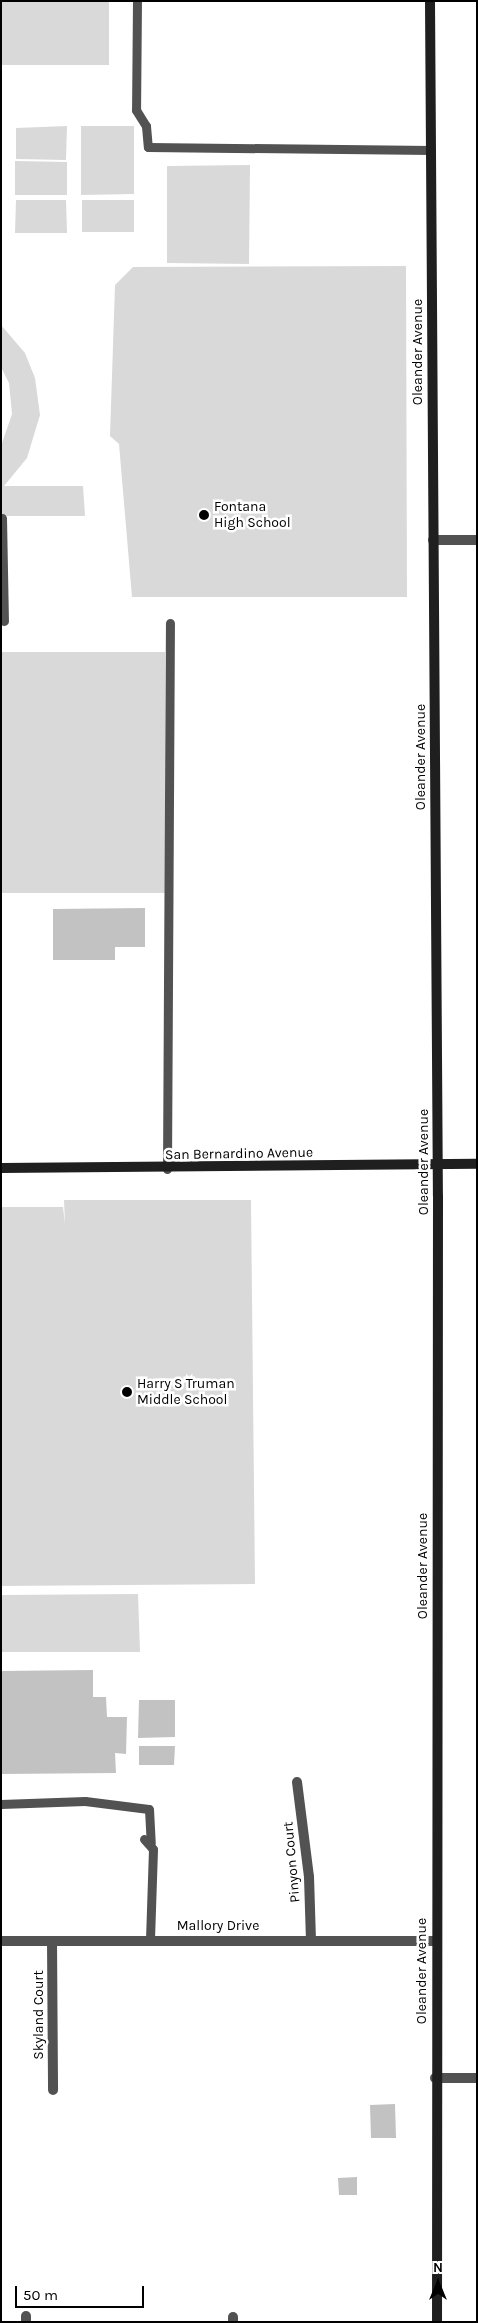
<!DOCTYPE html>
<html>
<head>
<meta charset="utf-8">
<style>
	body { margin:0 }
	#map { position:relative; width:478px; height:2323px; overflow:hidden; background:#fff; font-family:Karla,sans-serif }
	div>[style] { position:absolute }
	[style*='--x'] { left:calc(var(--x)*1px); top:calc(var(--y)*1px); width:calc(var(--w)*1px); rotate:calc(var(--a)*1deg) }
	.green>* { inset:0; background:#d9d9d9 }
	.building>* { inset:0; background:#c2c2c2 }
	.lane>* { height:9px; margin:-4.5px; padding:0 4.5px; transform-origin:4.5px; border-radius:4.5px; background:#525252 }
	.street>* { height:10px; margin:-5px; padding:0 5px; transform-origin:5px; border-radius:5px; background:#525252 }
	.secondary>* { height:10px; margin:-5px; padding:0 5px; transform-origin:5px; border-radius:5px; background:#1f1f1f }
	.dots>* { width:14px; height:14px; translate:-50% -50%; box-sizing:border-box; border:2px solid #fff; border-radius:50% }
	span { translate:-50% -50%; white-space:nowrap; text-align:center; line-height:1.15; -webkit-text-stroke:5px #fff; paint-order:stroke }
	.street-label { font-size:14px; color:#000 }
	.poi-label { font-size:14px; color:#000 }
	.left { translate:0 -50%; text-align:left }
	.frame { position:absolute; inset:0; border:2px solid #000; pointer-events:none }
	.north { position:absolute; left:413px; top:2258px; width:50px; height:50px; -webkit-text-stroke:4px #fff; paint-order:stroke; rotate:0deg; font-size:14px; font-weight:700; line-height:20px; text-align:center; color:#000 }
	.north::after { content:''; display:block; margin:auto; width:18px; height:22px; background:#000; clip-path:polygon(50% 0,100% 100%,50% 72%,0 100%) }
	.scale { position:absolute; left:15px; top:2286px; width:129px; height:22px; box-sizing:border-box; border:2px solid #000; border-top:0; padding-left:6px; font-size:15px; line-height:18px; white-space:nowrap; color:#000; -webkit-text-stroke:4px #fff; paint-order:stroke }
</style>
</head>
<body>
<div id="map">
	<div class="green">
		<div style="clip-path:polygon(1px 1px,109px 1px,109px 65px,1px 65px)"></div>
		<div style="clip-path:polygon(67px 126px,66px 160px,16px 159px,16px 128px)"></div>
		<div style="clip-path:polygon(81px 126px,134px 126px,134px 194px,81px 195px)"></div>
		<div style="clip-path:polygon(15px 161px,67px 162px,67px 195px,15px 195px)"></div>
		<div style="clip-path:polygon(250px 165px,249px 264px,167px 263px,167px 166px)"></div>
		<div style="clip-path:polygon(16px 200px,66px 200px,67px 233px,15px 233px)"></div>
		<div style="clip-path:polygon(82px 200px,134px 200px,134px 232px,82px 232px)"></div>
		<div style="clip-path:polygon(406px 266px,407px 597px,132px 597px,119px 444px,110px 436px,115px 285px,133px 267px)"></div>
		<div style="clip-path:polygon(1px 325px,25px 353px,35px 378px,40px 415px,27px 458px,4px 486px,83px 486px,85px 516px,1px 516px,1px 446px,12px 414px,9px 383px,1px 367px)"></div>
		<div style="clip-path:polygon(1px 652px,165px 652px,165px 893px,1px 893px)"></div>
		<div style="clip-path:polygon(64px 1200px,251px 1200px,255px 1584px,1px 1586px,1px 1207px,63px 1207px,65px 1224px)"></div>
		<div style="clip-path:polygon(138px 1594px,140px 1652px,1px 1652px,1px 1595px)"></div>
	</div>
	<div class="building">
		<div style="clip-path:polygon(145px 908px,145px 947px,115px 947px,115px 960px,53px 960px,53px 909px)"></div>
		<div style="clip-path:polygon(93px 1670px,93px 1697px,106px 1697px,107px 1717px,127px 1717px,126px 1754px,115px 1753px,116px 1773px,1px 1774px,1px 1671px)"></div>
		<div style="clip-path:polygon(139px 1700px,175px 1700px,175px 1737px,138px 1738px)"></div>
		<div style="clip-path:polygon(139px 1746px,175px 1746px,174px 1765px,139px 1765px)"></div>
		<div style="clip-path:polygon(395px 2104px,396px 2138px,371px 2138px,370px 2105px)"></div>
		<div style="clip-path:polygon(357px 2177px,357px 2195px,339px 2195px,338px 2178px)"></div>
	</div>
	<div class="lane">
		<div style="--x:137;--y:1;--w:109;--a:90.5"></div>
		<div style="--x:136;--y:110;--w:19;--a:58"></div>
		<div style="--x:146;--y:126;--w:21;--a:85"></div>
		<div style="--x:148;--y:147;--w:283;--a:0.6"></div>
		<div style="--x:2;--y:518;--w:103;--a:88.9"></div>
		<div style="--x:167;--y:1169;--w:546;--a:-89.69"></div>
		<div style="--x:1;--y:1804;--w:84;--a:-2"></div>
		<div style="--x:85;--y:1801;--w:64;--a:7.1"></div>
		<div style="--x:149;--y:1809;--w:34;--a:87"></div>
		<div style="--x:144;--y:1839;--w:13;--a:48"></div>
		<div style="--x:153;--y:1849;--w:91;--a:91.9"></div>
	</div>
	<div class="street">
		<div style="--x:433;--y:540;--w:44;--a:0"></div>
		<div style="--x:297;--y:1782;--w:96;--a:82.8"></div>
		<div style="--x:309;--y:1877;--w:63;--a:88.2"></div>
		<div style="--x:1;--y:1941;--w:434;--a:0"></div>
		<div style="--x:52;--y:1941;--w:149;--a:89.6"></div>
		<div style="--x:435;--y:2078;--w:42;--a:0"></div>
		<div style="--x:26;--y:2316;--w:6;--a:90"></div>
		<div style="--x:233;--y:2317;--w:5;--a:90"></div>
	</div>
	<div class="secondary">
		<div style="--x:430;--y:1;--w:1195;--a:89.62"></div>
		<div style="--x:438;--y:1196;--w:1126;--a:90.05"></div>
		<div style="--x:1;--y:1168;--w:476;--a:-0.5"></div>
	</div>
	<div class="dots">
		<div style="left:204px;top:515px;background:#000"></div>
		<div style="left:127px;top:1392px;background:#000"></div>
	</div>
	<div class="street-label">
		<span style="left:418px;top:352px;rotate:-90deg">Oleander Avenue</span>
		<span style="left:421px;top:757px;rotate:-90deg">Oleander Avenue</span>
		<span style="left:239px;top:1154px;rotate:-1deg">San Bernardino Avenue</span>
		<span style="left:424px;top:1162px;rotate:-90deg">Oleander Avenue</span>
		<span style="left:423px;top:1566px;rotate:-90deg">Oleander Avenue</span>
		<span style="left:292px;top:1862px;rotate:-95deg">Pinyon Court</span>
		<span style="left:218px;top:1926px">Mallory Drive</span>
		<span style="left:422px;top:1971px;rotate:-90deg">Oleander Avenue</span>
		<span style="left:39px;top:2015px;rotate:-90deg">Skyland Court</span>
	</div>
	<div class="poi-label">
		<span class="left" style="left:214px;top:515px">Fontana<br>High School</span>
		<span class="left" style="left:137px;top:1392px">Harry S Truman<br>Middle School</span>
	</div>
	<div class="frame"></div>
	<div class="north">N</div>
	<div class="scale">50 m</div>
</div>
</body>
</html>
